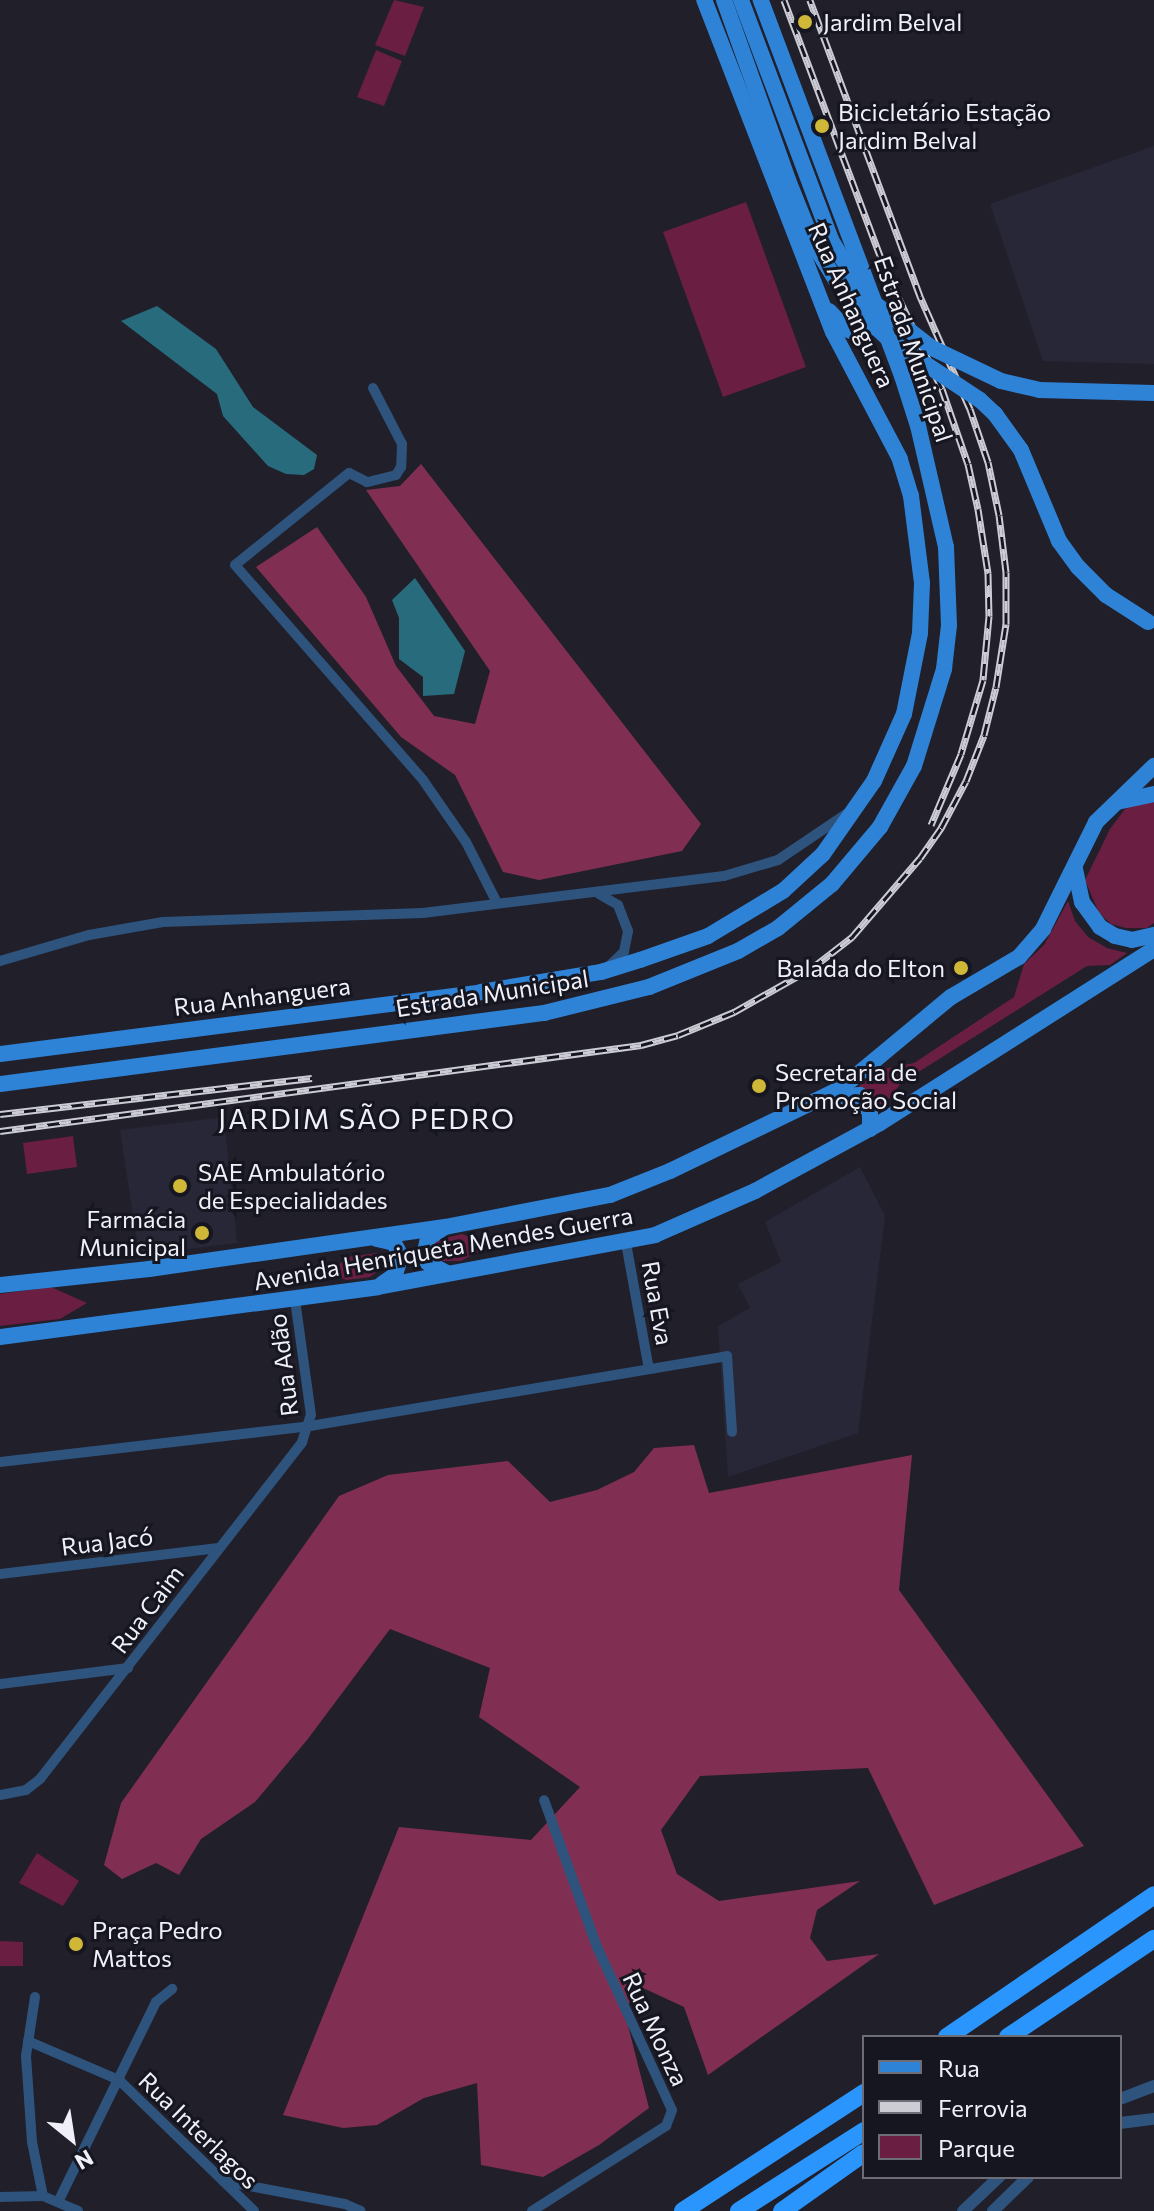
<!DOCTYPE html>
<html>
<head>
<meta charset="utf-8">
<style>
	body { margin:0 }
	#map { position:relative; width:1154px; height:2211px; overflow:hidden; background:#201f2a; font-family:Commissioner,sans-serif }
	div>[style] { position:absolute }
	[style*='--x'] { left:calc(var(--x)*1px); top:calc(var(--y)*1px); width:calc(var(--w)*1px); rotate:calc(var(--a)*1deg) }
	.built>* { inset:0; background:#282738 }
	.green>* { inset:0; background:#6a1e42 }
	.forest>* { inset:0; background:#802f53 }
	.water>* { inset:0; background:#286b7c }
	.minor>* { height:10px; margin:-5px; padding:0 5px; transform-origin:5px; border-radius:5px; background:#2e537c }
	.tertiary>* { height:12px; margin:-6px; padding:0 6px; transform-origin:6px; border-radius:6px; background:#2e537c }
	.primary>* { height:16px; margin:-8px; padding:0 8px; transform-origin:8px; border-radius:8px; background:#2e83d7 }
	.motorway>* { height:18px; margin:-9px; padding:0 9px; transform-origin:9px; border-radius:9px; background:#2a95fc }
	.rail>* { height:7px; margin-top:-3.5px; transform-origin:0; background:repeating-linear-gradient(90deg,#161621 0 12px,#ccccd5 0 24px); box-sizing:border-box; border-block:2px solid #ccccd5 }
	.primary-bridge>* { height:16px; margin:-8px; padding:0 8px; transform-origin:8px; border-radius:8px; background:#2e83d7 }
	.dots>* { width:22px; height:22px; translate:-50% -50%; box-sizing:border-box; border:4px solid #161621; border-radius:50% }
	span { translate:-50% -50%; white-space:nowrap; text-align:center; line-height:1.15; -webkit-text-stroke:6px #161621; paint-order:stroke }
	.poi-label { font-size:24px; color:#f0f0f8 }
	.left { translate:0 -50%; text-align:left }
	.right { translate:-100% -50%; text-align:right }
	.street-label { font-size:24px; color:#f0f0f8 }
	.quarter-label { font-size:28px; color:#f0f0f8; letter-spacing:2px }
	.legend { position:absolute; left:862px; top:2035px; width:260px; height:144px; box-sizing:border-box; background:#161621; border:2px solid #6d6d77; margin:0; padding:10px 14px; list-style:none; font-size:24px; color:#f0f0f8 }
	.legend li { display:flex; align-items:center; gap:16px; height:40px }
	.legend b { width:40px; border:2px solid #6d6d77 }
	.north { position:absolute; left:32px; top:2099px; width:80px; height:80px; -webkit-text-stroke:6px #161621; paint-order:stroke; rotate:150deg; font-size:22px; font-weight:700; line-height:32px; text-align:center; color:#f0f0f8 }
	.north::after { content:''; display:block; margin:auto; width:28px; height:36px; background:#f0f0f8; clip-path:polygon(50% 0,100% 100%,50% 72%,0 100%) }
</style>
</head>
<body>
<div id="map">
	<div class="built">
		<div style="clip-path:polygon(1154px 146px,1154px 364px,1043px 361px,990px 204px)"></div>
		<div style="clip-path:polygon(224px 1117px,237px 1243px,139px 1255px,120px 1130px)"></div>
		<div style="clip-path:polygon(860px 1167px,885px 1216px,858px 1433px,728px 1477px,718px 1326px,750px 1308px,738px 1284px,781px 1262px,765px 1222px)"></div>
	</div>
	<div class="green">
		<div style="clip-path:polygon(394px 0,424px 7px,405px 56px,375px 45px)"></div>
		<div style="clip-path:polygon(376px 50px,402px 61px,384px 106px,357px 97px)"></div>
		<div style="clip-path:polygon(746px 202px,806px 367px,723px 397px,663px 232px)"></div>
		<div style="clip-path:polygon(1144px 801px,1154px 801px,1154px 923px,1147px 928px,1126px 928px,1111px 924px,1099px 913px,1085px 880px,1110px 829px,1125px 809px)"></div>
		<div style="clip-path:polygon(1068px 901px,1075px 921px,1088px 937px,1107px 948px,1127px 953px,1110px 965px,1087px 966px,901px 1083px,879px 1112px,876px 1111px,872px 1095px,859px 1086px,883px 1069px,914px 1063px,1014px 997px,1024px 964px,1044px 945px)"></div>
		<div style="clip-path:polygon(73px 1136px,77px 1167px,27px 1174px,23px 1143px)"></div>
		<div style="clip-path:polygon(462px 1234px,491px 1245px,461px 1261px,434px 1261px,430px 1247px,438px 1240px)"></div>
		<div style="clip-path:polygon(378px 1253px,385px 1258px,383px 1267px,370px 1277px,346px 1280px,331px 1272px,347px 1257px)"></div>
		<div style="clip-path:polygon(51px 1287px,87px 1303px,60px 1319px,0 1326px,0 1294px)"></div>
		<div style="clip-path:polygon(37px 1853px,79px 1881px,63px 1906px,19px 1883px)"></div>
		<div style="clip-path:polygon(0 1941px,23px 1942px,23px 1966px,0 1966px)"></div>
	</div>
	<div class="forest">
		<div style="clip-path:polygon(421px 464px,701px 824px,682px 851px,539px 880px,503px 872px,455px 775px,401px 737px,256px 567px,317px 527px,366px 597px,396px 666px,434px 716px,475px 724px,490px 671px,366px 490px,400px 486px)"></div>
		<div style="clip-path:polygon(694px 1445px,709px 1493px,912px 1455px,899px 1590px,1084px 1846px,934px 1905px,868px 1768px,700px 1776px,661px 1830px,677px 1874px,719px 1901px,860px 1881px,817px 1910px,810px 1938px,827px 1961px,879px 1954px,708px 2075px,684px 2007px,641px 1987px,624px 2010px,649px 2108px,599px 2145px,543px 2177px,481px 2165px,477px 2083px,424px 2098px,377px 2125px,343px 2128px,283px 2115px,399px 1827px,531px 1840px,580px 1787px,479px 1717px,490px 1668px,390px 1629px,307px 1740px,255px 1802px,201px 1839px,179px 1875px,156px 1863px,122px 1879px,104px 1865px,121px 1803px,339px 1496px,388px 1475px,508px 1461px,550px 1502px,597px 1490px,634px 1472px,654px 1448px)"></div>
	</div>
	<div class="water">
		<div style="clip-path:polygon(157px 306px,216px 349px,253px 407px,317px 455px,314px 469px,304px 475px,286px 474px,268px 466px,223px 416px,217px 394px,121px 321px)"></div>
		<div style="clip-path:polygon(415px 578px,465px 651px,454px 694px,423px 696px,423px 677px,399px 659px,399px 618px,392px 600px)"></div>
	</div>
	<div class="minor">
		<div style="--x:373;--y:388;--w:63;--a:62.6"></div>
		<div style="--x:402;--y:444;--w:23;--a:92"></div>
		<div style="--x:401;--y:467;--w:9;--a:122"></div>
		<div style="--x:396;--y:475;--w:30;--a:166"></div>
		<div style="--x:367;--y:482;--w:20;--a:-153"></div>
		<div style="--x:349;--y:473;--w:146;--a:141.1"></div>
		<div style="--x:235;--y:565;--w:286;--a:48.8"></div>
		<div style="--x:423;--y:780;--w:75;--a:55.3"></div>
		<div style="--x:466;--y:842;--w:66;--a:63"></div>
		<div style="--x:599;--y:894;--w:22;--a:30"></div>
		<div style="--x:618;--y:905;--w:28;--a:69"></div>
		<div style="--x:628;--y:931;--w:21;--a:101"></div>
		<div style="--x:624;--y:952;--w:21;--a:137"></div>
		<div style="--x:0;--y:961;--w:93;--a:-16.3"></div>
		<div style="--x:89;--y:935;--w:75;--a:-10"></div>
		<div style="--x:163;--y:922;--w:260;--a:-2"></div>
		<div style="--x:423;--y:913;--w:303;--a:-7"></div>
		<div style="--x:724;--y:876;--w:56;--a:-16.5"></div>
		<div style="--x:778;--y:860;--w:82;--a:-34.1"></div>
		<div style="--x:626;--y:1243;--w:128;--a:79.7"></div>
		<div style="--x:0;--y:1462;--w:312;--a:-6.6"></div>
		<div style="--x:310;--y:1426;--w:423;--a:-9.5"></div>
		<div style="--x:727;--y:1356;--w:76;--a:86.2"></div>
		<div style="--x:0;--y:1574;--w:220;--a:-6.8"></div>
		<div style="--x:0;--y:1684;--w:129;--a:-7.1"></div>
		<div style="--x:0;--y:1795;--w:26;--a:-11"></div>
		<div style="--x:26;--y:1790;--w:18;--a:-38"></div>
		<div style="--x:40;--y:1779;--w:427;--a:-52.1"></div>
		<div style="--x:302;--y:1442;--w:28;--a:-72"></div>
		<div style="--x:311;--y:1415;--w:116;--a:-97.9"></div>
		<div style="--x:35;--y:1997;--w:60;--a:98.7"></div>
		<div style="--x:26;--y:2056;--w:86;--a:86"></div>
		<div style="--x:32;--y:2142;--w:55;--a:78.5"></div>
		<div style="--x:43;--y:2196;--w:38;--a:23"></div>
		<div style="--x:28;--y:2041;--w:99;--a:23.2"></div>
		<div style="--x:119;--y:2080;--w:188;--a:44.1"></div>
		<div style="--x:223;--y:2181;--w:124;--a:10.7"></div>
		<div style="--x:345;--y:2204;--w:17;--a:24"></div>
		<div style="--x:0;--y:2197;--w:43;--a:-1.3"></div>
		<div style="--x:58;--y:2202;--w:223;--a:-63.9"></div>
		<div style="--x:156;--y:2002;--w:21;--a:-39"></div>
		<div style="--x:532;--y:2211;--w:159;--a:-32.4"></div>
		<div style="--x:666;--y:2126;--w:17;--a:-69"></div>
		<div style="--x:672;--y:2110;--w:179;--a:-114.7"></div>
		<div style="--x:597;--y:1947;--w:156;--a:-109.8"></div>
	</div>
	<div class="tertiary">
		<div style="--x:1120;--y:2099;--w:36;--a:-21"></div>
		<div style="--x:1120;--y:2123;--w:34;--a:-7"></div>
		<div style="--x:963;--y:2211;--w:50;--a:-43.4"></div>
		<div style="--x:993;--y:2211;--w:49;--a:-44.2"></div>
	</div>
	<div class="primary">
		<div style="--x:829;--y:311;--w:25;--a:47"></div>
		<div style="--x:846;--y:329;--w:13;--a:23"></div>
		<div style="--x:858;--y:334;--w:13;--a:-29"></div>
		<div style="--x:869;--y:328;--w:17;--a:-69"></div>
		<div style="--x:1117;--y:802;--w:38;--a:-12"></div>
		<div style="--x:1075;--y:869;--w:34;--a:78"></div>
		<div style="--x:1082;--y:902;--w:31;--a:54"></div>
		<div style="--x:1100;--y:927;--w:17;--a:31"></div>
		<div style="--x:1115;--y:936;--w:17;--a:13"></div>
		<div style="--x:1132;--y:940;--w:23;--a:-13"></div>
		<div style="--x:0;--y:1054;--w:485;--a:-7.3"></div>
		<div style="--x:481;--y:992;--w:122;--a:-9.5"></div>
		<div style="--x:601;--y:972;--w:41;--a:-17.1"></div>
		<div style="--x:640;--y:960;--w:72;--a:-19.4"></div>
		<div style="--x:708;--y:936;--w:87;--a:-31"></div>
		<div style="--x:783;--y:891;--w:54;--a:-42.8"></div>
		<div style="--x:823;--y:854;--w:89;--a:-55.1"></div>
		<div style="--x:874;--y:781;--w:73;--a:-65.9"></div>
		<div style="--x:904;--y:714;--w:83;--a:-78.8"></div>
		<div style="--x:920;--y:633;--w:50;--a:-87.7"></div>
		<div style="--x:922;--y:583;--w:88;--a:-97.2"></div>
		<div style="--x:911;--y:496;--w:39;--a:-107"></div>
		<div style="--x:900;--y:459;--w:144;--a:-117.8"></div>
		<div style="--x:833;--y:332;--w:356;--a:-111.2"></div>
		<div style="--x:0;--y:1084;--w:549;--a:-7.44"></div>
		<div style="--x:544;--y:1013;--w:108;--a:-13.9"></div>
		<div style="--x:649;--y:987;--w:96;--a:-22"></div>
		<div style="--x:738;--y:951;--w:46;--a:-29.9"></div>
		<div style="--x:778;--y:928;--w:70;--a:-39.2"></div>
		<div style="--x:832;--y:884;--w:75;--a:-49.9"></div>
		<div style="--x:880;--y:827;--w:70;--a:-60.9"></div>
		<div style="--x:914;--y:766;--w:102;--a:-72.8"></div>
		<div style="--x:944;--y:669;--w:44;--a:-83.5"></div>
		<div style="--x:949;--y:625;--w:78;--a:-92.2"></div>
		<div style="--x:946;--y:547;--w:124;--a:-103"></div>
		<div style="--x:918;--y:426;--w:52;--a:-107.7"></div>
		<div style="--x:902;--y:376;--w:402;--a:-110.6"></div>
		<div style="--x:831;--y:1097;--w:29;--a:-4"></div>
		<div style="--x:860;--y:1095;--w:21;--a:61"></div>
		<div style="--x:870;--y:1113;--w:16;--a:90"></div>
		<div style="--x:443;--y:1228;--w:18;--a:146"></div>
		<div style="--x:428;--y:1238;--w:14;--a:102"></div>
		<div style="--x:425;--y:1252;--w:11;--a:75"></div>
		<div style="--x:428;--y:1263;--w:21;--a:28"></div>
		<div style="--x:377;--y:1239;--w:17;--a:13"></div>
		<div style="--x:394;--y:1243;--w:15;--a:62"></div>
		<div style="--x:401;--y:1256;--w:20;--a:108"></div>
		<div style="--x:395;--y:1275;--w:16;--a:145"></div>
		<div style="--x:0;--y:1285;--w:150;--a:-6.1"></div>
		<div style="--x:149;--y:1269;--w:299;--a:-8.1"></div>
		<div style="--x:445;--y:1227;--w:168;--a:-11"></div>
		<div style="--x:610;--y:1195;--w:65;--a:-21.8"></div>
		<div style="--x:670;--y:1171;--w:189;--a:-25.8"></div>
		<div style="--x:840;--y:1089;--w:144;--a:-39.7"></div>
		<div style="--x:951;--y:997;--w:79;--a:-30.5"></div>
		<div style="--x:1019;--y:957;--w:37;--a:-49"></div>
		<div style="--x:1043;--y:929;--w:119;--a:-63.6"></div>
		<div style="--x:1096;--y:822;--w:81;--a:-44"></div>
		<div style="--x:0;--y:1337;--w:381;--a:-7.5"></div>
		<div style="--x:378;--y:1287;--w:282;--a:-10.6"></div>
		<div style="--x:655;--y:1235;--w:109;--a:-23.7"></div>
		<div style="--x:755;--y:1191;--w:142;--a:-28.5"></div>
		<div style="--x:880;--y:1123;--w:325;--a:-32.4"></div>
	</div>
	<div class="motorway">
		<div style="--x:947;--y:2037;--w:251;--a:-34.4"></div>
		<div style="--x:1008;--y:2037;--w:176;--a:-33.9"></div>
		<div style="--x:683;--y:2211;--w:216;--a:-33.1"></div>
		<div style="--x:739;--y:2211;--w:148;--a:-32.6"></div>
		<div style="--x:782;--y:2211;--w:100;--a:-35.3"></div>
	</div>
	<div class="rail">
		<div style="--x:784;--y:0;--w:287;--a:69.4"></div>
		<div style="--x:885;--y:269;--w:133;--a:64.6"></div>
		<div style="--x:942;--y:389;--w:79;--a:70.9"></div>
		<div style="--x:968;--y:464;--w:46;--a:77.5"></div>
		<div style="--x:978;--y:509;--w:65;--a:81.1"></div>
		<div style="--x:988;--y:573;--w:43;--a:88.7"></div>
		<div style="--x:989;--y:616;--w:64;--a:95.4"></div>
		<div style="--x:983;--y:680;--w:77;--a:106.6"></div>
		<div style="--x:961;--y:754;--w:77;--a:112.9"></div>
		<div style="--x:0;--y:1114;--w:314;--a:-6.6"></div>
		<div style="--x:0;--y:1131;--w:647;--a:-7.64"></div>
		<div style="--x:641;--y:1045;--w:38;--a:-15"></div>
		<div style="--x:678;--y:1035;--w:61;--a:-22.3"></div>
		<div style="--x:734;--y:1012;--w:90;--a:-29.4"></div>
		<div style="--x:812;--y:968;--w:51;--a:-37.8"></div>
		<div style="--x:852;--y:937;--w:104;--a:-49.3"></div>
		<div style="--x:920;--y:858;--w:37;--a:-55"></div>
		<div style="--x:941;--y:828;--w:53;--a:-62"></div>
		<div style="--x:966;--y:781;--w:49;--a:-68.6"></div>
		<div style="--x:984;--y:735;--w:49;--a:-76"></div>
		<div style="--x:996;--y:687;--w:64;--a:-81"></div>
		<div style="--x:1006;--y:624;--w:52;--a:-90"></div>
		<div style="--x:1006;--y:572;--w:57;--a:-97"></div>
		<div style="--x:999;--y:515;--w:54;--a:-101.7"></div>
		<div style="--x:988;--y:462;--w:56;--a:-108.8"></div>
		<div style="--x:970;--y:409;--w:124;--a:-113.9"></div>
		<div style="--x:920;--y:296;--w:316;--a:-110.4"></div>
	</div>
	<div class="primary-bridge">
		<div style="--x:724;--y:0;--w:191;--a:70.4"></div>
		<div style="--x:788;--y:180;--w:70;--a:68.2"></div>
		<div style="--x:814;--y:245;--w:40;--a:58"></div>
		<div style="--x:835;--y:279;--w:51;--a:51.3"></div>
		<div style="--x:867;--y:319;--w:34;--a:43"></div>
		<div style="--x:892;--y:342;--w:105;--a:33.4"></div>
		<div style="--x:980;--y:400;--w:21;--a:43"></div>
		<div style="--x:995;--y:414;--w:44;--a:54.2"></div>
		<div style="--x:1021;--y:450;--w:99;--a:67.3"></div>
		<div style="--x:1059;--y:541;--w:32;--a:54"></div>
		<div style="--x:1078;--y:567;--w:40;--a:45"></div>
		<div style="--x:1106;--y:595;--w:50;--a:32.7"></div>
		<div style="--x:741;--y:0;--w:256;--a:69.4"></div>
		<div style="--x:831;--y:240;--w:44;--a:58.8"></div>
		<div style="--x:854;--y:278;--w:32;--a:51"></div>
		<div style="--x:874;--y:303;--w:73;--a:37.8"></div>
		<div style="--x:932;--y:348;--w:76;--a:25.6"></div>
		<div style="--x:1001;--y:381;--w:39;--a:13"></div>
		<div style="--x:1039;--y:390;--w:115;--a:1.5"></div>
	</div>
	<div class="dots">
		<div style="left:805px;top:22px;background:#cfb837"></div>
		<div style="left:822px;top:126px;background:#cfb837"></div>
		<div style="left:961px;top:968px;background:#cfb837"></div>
		<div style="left:759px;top:1086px;background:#cfb837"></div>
		<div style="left:180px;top:1186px;background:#cfb837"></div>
		<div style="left:202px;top:1233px;background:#cfb837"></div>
		<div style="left:76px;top:1944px;background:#cfb837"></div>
	</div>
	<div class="poi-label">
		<span class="left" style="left:823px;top:22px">Jardim Belval</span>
		<span class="left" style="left:838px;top:126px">Bicicletário Estação<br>Jardim Belval</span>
		<span class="right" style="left:945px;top:968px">Balada do Elton</span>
		<span class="left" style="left:775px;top:1086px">Secretaria de<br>Promoção Social</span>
		<span class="left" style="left:198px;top:1186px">SAE Ambulatório<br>de Especialidades</span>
		<span class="right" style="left:186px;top:1233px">Farmácia<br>Municipal</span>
		<span class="left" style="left:92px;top:1944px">Praça Pedro<br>Mattos</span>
	</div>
	<div class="street-label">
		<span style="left:852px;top:305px;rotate:66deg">Rua Anhanguera</span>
		<span style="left:914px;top:349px;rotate:71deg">Estrada Municipal</span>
		<span style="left:492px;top:993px;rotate:-9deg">Estrada Municipal</span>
		<span style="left:262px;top:996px;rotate:-7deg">Rua Anhanguera</span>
		<span style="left:443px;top:1248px;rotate:-10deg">Avenida Henriqueta Mendes Guerra</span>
		<span style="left:658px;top:1303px;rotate:80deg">Rua Eva</span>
		<span style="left:283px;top:1365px;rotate:-97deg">Rua Adão</span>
		<span style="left:107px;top:1541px;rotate:-7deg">Rua Jacó</span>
		<span style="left:147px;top:1609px;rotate:-53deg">Rua Caim</span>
		<span style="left:656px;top:2029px;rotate:65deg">Rua Monza</span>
		<span style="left:199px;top:2130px;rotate:44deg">Rua Interlagos</span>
	</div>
	<div class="quarter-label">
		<span style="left:367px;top:1118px">JARDIM SÃO PEDRO</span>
	</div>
	<ul class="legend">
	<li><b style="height:10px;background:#2e83d7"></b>Rua</li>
	<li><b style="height:10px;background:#ccccd5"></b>Ferrovia</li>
	<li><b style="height:22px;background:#6a1e42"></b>Parque</li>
	</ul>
	<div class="north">N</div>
</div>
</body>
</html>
